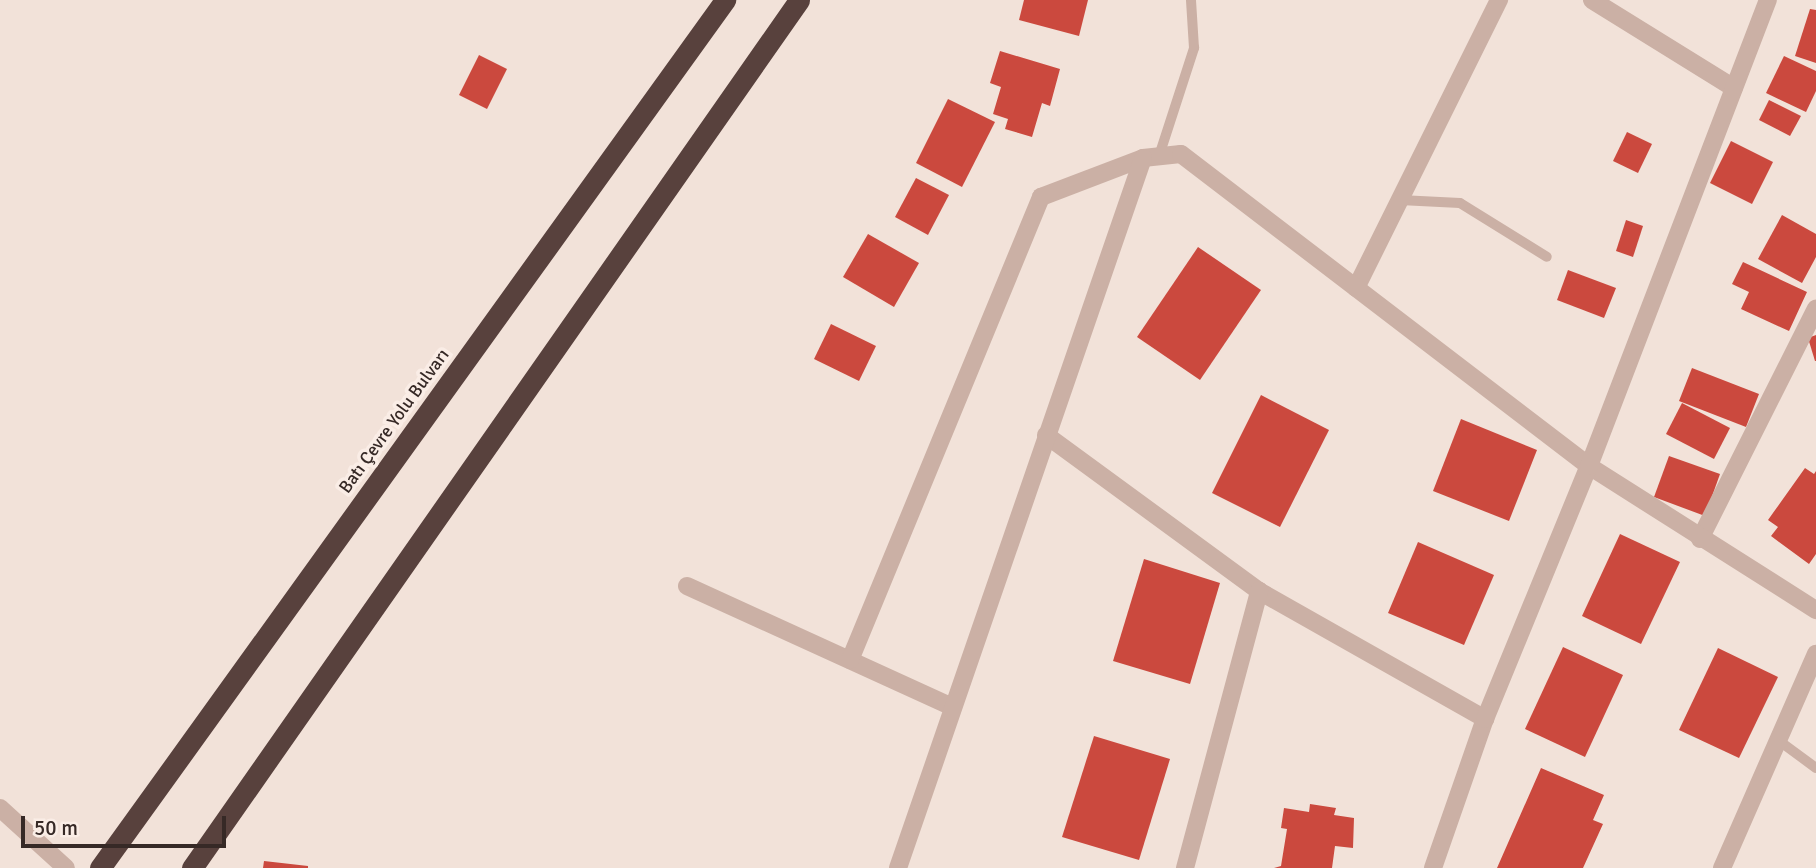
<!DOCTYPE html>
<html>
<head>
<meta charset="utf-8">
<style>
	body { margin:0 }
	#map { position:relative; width:1816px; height:868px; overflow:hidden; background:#f2e2d9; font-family:Signika,sans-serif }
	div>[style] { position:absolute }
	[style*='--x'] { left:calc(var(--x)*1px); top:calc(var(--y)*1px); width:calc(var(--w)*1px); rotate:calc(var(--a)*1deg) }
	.building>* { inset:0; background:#cb493e }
	.lane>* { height:10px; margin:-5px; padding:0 5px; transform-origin:5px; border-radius:5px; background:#cbb0a5 }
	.street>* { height:18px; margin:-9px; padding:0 9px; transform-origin:9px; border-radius:9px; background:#cbb0a5 }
	.highway>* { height:21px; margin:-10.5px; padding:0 10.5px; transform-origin:10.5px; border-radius:10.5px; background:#58413d }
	span { translate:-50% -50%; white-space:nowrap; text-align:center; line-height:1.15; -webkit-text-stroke:7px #faede6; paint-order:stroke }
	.street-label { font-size:18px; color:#362926 }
	.scale { position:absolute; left:21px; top:816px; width:205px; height:32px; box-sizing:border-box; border:4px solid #362926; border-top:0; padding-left:9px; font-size:21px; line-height:24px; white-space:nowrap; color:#362926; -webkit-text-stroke:5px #faede6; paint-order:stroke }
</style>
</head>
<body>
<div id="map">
	<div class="building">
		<div style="clip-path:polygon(1024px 0,1088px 0,1079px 36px,1019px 20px)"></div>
		<div style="clip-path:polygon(1810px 9px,1816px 10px,1816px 63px,1795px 56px)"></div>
		<div style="clip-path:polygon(1000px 51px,1060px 69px,1050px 106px,1042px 103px,1032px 137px,1005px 129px,1008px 119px,993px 114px,1001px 87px,990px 83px)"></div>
		<div style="clip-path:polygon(479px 55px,507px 69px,487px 109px,459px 95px)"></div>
		<div style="clip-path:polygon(1784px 56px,1816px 71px,1816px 91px,1806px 112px,1766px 93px)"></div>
		<div style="clip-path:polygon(948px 99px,995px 122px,962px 187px,916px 163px)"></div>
		<div style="clip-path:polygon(1769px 100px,1801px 116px,1790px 136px,1759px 120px)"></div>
		<div style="clip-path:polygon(1627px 132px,1652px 144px,1638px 173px,1613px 161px)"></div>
		<div style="clip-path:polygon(1731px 141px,1773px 162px,1752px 204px,1710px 183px)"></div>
		<div style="clip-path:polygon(916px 178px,949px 195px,928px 235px,895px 217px)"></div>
		<div style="clip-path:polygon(1782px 215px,1816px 234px,1816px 257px,1802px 283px,1758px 259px)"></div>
		<div style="clip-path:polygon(1626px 220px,1643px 226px,1633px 257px,1616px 251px)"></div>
		<div style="clip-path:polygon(868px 234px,919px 263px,894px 307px,843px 277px)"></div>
		<div style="clip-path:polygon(1198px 247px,1261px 290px,1200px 380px,1137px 337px)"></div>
		<div style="clip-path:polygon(1743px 262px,1807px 292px,1789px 331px,1741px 309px,1749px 292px,1732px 284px)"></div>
		<div style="clip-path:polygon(1568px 270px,1616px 288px,1604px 318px,1557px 300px)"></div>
		<div style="clip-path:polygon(831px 324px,876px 346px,859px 381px,814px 359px)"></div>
		<div style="clip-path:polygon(1816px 335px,1816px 361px,1815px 361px,1808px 338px)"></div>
		<div style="clip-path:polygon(1692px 368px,1759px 394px,1746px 427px,1679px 401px)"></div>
		<div style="clip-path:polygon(1261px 395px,1329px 430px,1280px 527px,1212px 493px)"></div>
		<div style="clip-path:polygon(1682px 403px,1730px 428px,1714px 459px,1666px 434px)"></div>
		<div style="clip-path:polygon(1461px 419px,1537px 450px,1509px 521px,1433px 491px)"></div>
		<div style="clip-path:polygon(1669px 456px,1720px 474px,1705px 516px,1654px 497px)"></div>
		<div style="clip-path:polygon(1805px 468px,1814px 474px,1816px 471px,1816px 554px,1809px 564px,1771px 536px,1778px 527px,1768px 520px)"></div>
		<div style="clip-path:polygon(1620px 534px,1680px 562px,1641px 644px,1582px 616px)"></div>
		<div style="clip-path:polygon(1418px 542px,1494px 575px,1464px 645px,1388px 613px)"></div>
		<div style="clip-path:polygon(1144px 559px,1220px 583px,1190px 684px,1113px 661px)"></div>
		<div style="clip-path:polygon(1563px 647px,1623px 675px,1585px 757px,1525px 729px)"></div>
		<div style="clip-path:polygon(1718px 648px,1778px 677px,1739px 758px,1679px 730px)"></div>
		<div style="clip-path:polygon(1094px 736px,1170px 759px,1139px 860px,1062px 837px)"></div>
		<div style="clip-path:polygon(1541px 768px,1604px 795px,1593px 820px,1603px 824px,1583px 868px,1497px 868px)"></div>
		<div style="clip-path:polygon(1310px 804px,1336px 808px,1334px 815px,1354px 818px,1353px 848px,1335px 846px,1332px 868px,1274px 868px,1281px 866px,1287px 829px,1281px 828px,1284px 808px,1309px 812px)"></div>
		<div style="clip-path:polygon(264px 861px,308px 866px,308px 868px,263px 868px)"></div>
	</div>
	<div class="lane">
		<div style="--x:1159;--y:156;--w:114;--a:-72"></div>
		<div style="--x:1194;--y:48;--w:48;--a:-93.6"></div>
		<div style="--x:1400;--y:200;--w:60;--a:2.9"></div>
		<div style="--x:1460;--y:203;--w:102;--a:31.8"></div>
		<div style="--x:1778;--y:740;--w:47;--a:36.4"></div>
	</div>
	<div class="street">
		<div style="--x:1592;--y:0;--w:167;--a:31.8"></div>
		<div style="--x:1356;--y:288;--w:322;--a:-63.6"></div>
		<div style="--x:1046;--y:435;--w:264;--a:36.2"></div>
		<div style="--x:1259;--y:591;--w:260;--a:29.5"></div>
		<div style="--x:1700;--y:539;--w:258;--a:-63.3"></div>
		<div style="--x:687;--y:586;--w:292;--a:24.5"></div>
		<div style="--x:850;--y:660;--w:501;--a:-67.58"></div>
		<div style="--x:1041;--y:197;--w:109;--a:-20.9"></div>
		<div style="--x:1143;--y:158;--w:38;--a:-6"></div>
		<div style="--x:1181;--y:154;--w:514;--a:37.41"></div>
		<div style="--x:1589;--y:466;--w:269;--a:32.4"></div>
		<div style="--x:0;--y:808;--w:89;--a:42.3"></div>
		<div style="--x:898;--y:868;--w:751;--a:-70.96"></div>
		<div style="--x:1185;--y:868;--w:287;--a:-75"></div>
		<div style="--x:1433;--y:868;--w:158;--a:-70.8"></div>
		<div style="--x:1485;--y:719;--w:274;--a:-67.7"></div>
		<div style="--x:1589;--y:466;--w:499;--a:-69"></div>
		<div style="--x:1722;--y:868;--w:234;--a:-66.3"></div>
	</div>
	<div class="highway">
		<div style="--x:100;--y:868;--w:1070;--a:-54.24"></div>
		<div style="--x:192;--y:868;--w:1059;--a:-55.03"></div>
	</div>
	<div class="street-label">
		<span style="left:394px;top:421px;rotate:-54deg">Batı Çevre Yolu Bulvarı</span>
	</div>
	<div class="scale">50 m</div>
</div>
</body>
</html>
